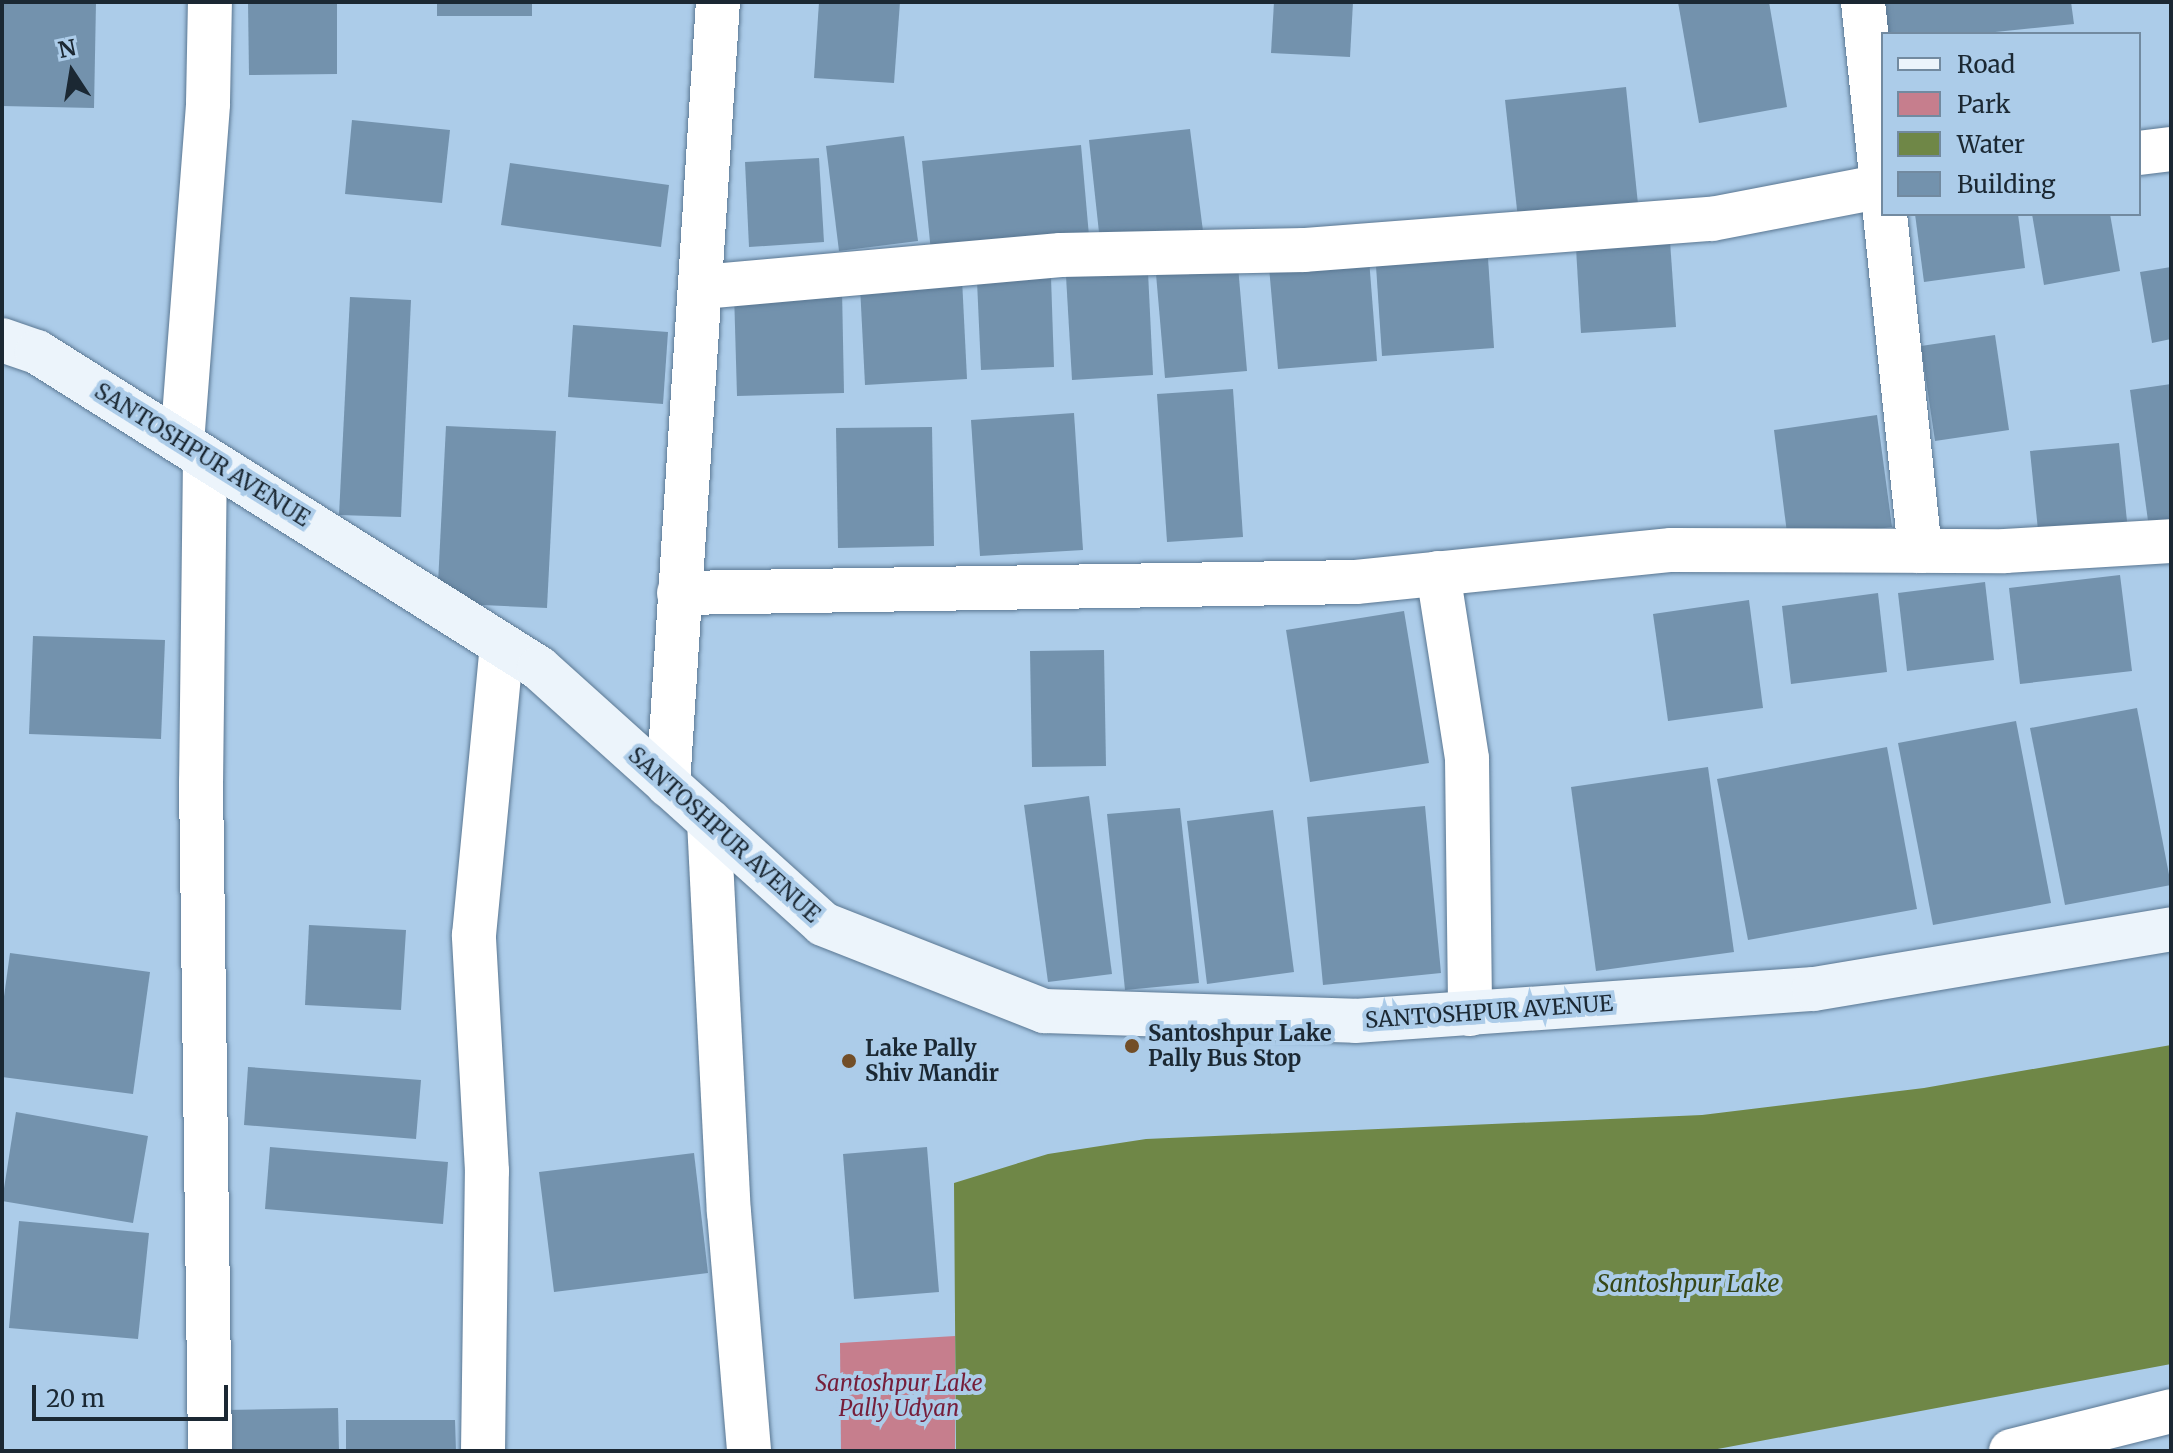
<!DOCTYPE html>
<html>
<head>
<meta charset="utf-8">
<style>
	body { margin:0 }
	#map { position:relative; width:2173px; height:1453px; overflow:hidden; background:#accce9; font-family:Merriweather,serif }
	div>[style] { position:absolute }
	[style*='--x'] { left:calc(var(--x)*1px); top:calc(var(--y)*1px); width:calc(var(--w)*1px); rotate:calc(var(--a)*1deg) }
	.green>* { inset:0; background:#c67e8d }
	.water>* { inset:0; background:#6f8747 }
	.building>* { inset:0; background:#7392ad }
	.roads { filter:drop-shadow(0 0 2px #5a7792) drop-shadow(0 0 2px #5a7792) }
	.minor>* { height:44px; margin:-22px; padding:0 22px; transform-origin:22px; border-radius:22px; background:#fff }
	.secondary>* { height:44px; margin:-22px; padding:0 22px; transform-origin:22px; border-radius:22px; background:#ecf4fb }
	.dots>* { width:22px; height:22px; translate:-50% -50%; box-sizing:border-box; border:4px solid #accce9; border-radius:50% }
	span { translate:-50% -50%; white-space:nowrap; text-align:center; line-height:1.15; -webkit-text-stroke:8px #accce9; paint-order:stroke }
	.street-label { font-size:22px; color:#1b2833 }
	.poi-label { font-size:22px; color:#1b2833; font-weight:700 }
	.left { translate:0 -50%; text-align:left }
	.park-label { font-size:22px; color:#761e3a; font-style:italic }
	.water-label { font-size:24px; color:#364717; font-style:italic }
	.frame { position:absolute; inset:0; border:4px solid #1b2833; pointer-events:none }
	.legend { position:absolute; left:1881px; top:32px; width:260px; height:184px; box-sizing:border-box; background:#accce9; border:2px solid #728aa0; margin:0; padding:10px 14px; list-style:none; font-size:24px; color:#1b2833 }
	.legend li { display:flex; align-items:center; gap:16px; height:40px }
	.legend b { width:40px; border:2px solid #728aa0 }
	.north { position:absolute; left:32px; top:32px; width:80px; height:80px; -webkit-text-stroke:6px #accce9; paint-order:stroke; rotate:348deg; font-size:22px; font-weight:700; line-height:32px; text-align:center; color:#1b2833 }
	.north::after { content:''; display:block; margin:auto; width:28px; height:36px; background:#1b2833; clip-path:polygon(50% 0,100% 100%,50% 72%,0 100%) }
	.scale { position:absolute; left:32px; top:1385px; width:196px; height:36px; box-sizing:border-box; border:4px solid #1b2833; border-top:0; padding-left:10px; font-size:24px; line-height:28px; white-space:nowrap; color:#1b2833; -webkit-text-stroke:6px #accce9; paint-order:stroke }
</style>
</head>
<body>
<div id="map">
	<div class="green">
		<div style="clip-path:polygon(955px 1336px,955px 1451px,841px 1451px,840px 1343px)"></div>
	</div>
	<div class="water">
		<div style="clip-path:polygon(2171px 1045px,2171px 1364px,1707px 1451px,956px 1451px,954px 1183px,1048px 1154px,1146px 1139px,1702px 1115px,1924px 1088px)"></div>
	</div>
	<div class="building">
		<div style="clip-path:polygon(2px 2px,96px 2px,94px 108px,2px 106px)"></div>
		<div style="clip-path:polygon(248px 2px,337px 2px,337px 74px,249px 75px)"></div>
		<div style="clip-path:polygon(437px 2px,532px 2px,532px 16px,437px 16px)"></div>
		<div style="clip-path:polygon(819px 2px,900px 2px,894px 83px,814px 78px)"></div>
		<div style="clip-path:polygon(1274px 2px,1353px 2px,1350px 57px,1271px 53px)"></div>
		<div style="clip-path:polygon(1678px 2px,1769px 2px,1787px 107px,1699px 123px)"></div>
		<div style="clip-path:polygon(1881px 2px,2071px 2px,2074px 24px,1976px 34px,1885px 34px)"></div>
		<div style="clip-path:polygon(1626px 87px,1639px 214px,1519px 228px,1505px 100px)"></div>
		<div style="clip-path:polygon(352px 120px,450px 130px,442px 203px,345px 194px)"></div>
		<div style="clip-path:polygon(1190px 129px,1204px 239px,1101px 251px,1089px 140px)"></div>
		<div style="clip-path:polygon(904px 136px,918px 241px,839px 251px,826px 146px)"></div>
		<div style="clip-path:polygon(1081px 145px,1089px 236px,931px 252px,922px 161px)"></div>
		<div style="clip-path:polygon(819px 158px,824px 242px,749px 247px,745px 162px)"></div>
		<div style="clip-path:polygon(510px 163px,669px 185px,661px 247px,501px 225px)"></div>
		<div style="clip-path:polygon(1915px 214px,2018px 214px,2025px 268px,1924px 282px)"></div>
		<div style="clip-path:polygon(2032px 214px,2110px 214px,2120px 271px,2044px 285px)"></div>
		<div style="clip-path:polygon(1670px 241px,1676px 327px,1581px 333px,1576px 248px)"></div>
		<div style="clip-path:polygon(1488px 258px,1494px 348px,1382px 356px,1376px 266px)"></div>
		<div style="clip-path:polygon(1369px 259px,1377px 361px,1278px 369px,1269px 267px)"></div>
		<div style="clip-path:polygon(1238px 266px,1247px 371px,1165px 378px,1156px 274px)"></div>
		<div style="clip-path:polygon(2171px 267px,2171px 339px,2152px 343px,2140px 272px)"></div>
		<div style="clip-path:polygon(1148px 272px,1153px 375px,1072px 380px,1066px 276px)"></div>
		<div style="clip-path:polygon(1051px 277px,1054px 367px,981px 370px,977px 281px)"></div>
		<div style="clip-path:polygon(962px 279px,967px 379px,865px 385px,860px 286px)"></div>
		<div style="clip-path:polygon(842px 289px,844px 393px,737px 396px,734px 292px)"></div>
		<div style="clip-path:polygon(350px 297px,411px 300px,401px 517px,339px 515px)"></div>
		<div style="clip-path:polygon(573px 325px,668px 332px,663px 404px,568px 397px)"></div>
		<div style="clip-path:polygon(1995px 335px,2009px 430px,1935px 441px,1921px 346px)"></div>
		<div style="clip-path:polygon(2171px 384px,2171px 525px,2149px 528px,2130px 390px)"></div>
		<div style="clip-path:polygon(1233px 389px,1243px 537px,1167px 542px,1157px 394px)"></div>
		<div style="clip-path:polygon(1074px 413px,1083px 550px,980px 556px,971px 420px)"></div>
		<div style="clip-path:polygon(1877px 415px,1892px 527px,1788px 541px,1774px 430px)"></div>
		<div style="clip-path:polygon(446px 426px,556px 431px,547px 608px,437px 603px)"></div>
		<div style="clip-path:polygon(932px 427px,934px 546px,838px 548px,836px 428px)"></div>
		<div style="clip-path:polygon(2119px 443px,2128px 531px,2039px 540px,2030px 451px)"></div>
		<div style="clip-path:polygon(2120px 575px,2132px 671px,2020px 684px,2009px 588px)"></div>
		<div style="clip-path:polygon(1985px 582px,1994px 660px,1907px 671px,1898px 593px)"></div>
		<div style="clip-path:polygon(1878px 593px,1887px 672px,1791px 684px,1782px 606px)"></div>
		<div style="clip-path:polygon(1749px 600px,1763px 708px,1668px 721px,1653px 614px)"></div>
		<div style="clip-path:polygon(1404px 611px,1429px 763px,1310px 782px,1286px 630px)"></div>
		<div style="clip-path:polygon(33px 636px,165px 640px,161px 739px,29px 734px)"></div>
		<div style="clip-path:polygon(1104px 650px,1106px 766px,1032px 767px,1030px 651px)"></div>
		<div style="clip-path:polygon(2137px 708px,2171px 885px,2065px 905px,2030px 728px)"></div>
		<div style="clip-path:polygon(2016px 721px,2051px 903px,1933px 925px,1898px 743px)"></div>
		<div style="clip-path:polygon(1887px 747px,1917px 909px,1748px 940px,1717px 779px)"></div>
		<div style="clip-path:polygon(1708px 767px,1734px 952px,1596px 971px,1571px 787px)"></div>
		<div style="clip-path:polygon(1089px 796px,1112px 974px,1048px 982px,1024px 805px)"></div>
		<div style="clip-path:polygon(1425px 806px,1441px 973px,1323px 985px,1307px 817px)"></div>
		<div style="clip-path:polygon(1180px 808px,1199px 983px,1125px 990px,1107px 814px)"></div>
		<div style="clip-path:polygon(1273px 810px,1294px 972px,1207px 984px,1187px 821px)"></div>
		<div style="clip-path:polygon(309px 925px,406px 930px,401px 1010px,305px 1005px)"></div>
		<div style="clip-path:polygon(10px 953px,150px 972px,133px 1094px,2px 1077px,2px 1011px)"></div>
		<div style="clip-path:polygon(248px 1067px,421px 1080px,416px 1139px,244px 1125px)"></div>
		<div style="clip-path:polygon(16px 1112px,148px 1136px,133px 1223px,2px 1201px)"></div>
		<div style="clip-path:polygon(270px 1147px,448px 1162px,443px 1224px,265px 1209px)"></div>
		<div style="clip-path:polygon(927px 1147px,939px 1292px,854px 1299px,843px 1154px)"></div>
		<div style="clip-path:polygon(694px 1153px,708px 1273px,554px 1292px,539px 1172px)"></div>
		<div style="clip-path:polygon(19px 1221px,149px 1233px,138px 1339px,9px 1328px)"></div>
		<div style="clip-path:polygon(338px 1408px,339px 1451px,226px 1451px,225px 1410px)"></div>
		<div style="clip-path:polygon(346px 1420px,455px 1420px,456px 1451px,346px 1451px)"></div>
	</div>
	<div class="roads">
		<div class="minor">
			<div style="--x:1863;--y:2;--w:552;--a:84.07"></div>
			<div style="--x:2139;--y:153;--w:32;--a:-7"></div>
			<div style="--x:702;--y:287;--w:360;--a:-5.1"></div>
			<div style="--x:1061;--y:255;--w:244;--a:-1.2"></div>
			<div style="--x:1305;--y:250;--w:408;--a:-4.4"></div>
			<div style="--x:1712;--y:219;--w:174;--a:-10.9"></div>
			<div style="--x:182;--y:443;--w:341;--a:-85.6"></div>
			<div style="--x:208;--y:103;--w:101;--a:-88.9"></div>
			<div style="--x:205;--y:458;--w:323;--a:90.7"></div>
			<div style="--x:201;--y:781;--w:670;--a:89.23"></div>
			<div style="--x:1438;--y:573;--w:188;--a:81.1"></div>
			<div style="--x:1467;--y:759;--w:255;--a:89.3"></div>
			<div style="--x:679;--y:593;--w:677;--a:-0.93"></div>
			<div style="--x:1356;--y:582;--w:317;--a:-5.8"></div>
			<div style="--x:1671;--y:550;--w:334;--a:0.2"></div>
			<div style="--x:2005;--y:551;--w:166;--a:-3.4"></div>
			<div style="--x:668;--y:785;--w:785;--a:-86.35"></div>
			<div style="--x:709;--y:821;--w:392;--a:87.1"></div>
			<div style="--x:729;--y:1212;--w:240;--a:85.2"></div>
			<div style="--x:483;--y:1451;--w:280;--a:-89.2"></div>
			<div style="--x:487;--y:1171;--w:236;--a:-93.2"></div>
			<div style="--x:474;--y:935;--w:291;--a:-84.5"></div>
			<div style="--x:2011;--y:1451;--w:165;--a:-14"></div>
		</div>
		<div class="secondary">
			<div style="--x:2;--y:340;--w:37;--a:19"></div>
			<div style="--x:37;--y:352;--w:593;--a:32.19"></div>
			<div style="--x:539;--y:668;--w:382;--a:42"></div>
			<div style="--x:823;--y:924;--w:238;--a:21.5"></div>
			<div style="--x:1044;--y:1011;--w:311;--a:1.8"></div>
			<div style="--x:1355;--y:1021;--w:460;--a:-4"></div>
			<div style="--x:1814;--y:989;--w:362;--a:-9.5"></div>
		</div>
	</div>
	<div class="dots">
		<div style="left:1132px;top:1046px;background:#724e28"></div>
		<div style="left:849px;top:1061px;background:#724e28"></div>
	</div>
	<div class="street-label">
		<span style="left:202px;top:455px;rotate:32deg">SANTOSHPUR AVENUE</span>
		<span style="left:724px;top:835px;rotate:42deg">SANTOSHPUR AVENUE</span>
		<span style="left:1489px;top:1012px;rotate:-4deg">SANTOSHPUR AVENUE</span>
	</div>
	<div class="poi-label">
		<span class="left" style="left:1148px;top:1046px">Santoshpur Lake<br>Pally Bus Stop</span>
		<span class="left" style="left:865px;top:1061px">Lake Pally<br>Shiv Mandir</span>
	</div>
	<div class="park-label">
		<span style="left:899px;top:1396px">Santoshpur Lake<br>Pally Udyan</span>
	</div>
	<div class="water-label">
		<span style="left:1688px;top:1284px">Santoshpur Lake</span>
	</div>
	<div class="frame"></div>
	<ul class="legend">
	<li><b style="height:10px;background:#ecf4fb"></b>Road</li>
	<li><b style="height:22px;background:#c67e8d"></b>Park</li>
	<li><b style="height:22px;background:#6f8747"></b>Water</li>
	<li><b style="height:22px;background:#7392ad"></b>Building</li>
	</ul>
	<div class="north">N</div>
	<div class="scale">20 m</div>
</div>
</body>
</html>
